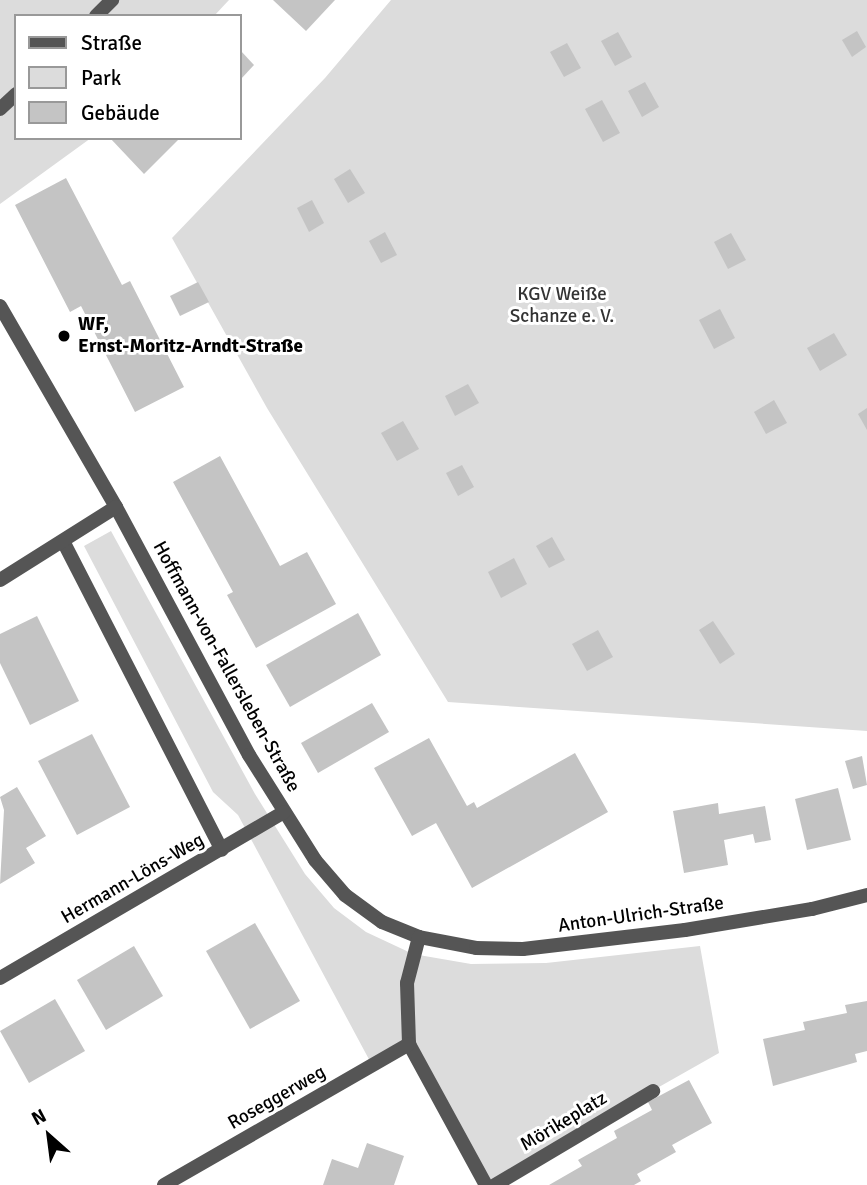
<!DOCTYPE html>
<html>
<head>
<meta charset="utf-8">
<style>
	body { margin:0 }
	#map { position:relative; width:867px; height:1185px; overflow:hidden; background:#fff; font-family:Signika,sans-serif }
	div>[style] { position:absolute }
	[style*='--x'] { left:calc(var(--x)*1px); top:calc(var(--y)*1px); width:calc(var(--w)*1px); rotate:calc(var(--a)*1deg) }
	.green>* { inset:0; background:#dcdcdc }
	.building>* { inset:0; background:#c4c4c4 }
	.minor>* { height:14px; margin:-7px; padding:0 7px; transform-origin:7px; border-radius:7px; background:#555 }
	.dots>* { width:19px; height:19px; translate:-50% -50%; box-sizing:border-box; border:4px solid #fff; border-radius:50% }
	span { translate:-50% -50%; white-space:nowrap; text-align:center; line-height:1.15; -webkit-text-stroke:6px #fff; paint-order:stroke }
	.park-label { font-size:19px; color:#333 }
	.poi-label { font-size:19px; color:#000; font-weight:700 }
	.left { translate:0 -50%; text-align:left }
	.street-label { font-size:19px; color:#000 }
	.legend { position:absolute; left:14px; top:14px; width:228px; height:126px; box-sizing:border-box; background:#fff; border:2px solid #999; margin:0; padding:9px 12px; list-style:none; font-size:21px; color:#000 }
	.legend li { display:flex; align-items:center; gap:14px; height:35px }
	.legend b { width:35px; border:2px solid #999 }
	.north { position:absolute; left:14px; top:1101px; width:70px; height:70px; -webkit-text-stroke:5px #fff; paint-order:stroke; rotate:332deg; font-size:19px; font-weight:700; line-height:28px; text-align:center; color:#000 }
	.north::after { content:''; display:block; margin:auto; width:24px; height:32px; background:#000; clip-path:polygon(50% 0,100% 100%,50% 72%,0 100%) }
</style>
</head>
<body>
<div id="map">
	<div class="green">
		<div style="clip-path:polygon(0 0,229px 0,214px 16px,16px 16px,16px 138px,91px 138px,0 204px)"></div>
		<div style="clip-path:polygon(391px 0,867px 0,867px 731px,448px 702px,267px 408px,172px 238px,325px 78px)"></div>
		<div style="clip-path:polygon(111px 531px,255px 794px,305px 874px,334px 908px,366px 932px,413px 954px,471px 964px,546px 963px,700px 946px,719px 1053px,486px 1185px,409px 1044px,372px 1065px,238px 815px,213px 792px,84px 546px)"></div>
	</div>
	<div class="building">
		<div style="clip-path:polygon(273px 0,335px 0,306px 31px)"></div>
		<div style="clip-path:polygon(857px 31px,866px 47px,852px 57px,842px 40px)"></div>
		<div style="clip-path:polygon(618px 32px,632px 57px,615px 66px,601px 41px)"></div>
		<div style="clip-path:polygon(567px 43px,581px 68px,564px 77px,550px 52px)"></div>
		<div style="clip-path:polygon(240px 50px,254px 65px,240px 80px)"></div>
		<div style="clip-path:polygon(645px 82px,659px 107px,642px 117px,628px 91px)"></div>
		<div style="clip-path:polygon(602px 100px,620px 133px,603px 142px,585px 109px)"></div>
		<div style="clip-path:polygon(110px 138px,180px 138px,144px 174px)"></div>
		<div style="clip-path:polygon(350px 169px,365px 193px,348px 203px,334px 179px)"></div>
		<div style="clip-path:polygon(66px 178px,122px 285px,130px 281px,184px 387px,135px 412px,81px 306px,70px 312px,15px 205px)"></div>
		<div style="clip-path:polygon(312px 200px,324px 223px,309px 232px,297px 208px)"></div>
		<div style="clip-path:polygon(385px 232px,397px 255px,381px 263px,369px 241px)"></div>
		<div style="clip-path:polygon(731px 233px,746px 260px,728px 269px,714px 242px)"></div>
		<div style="clip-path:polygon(198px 282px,209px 302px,180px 316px,170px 296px)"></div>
		<div style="clip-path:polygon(720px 309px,735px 338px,714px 349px,699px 320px)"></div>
		<div style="clip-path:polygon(834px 333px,847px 355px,820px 371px,807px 348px)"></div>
		<div style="clip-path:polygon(468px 384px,479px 403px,455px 416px,445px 396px)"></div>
		<div style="clip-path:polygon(774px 400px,787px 423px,766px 434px,754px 412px)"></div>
		<div style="clip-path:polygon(867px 408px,867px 430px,858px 414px)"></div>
		<div style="clip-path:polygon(403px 421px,419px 449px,397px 461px,381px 433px)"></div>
		<div style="clip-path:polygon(220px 456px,280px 566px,307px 552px,336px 604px,256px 648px,227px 595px,233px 592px,173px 482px)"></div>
		<div style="clip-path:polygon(462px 465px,474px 487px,458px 496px,446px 473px)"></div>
		<div style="clip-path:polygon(552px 537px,565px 560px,549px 568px,536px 546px)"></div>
		<div style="clip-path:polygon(514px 558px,527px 584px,501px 598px,488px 572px)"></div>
		<div style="clip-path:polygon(358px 613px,381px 655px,290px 707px,266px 665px)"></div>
		<div style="clip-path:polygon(37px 616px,79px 701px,30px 725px,0 663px,0 634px)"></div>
		<div style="clip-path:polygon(713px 621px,735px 654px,720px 664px,699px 630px)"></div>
		<div style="clip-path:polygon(598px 630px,613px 657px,587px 671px,572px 644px)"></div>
		<div style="clip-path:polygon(372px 703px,389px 732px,318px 773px,301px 743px)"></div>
		<div style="clip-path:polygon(92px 734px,130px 807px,77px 835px,38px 761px)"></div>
		<div style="clip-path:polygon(429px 738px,467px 806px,474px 802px,477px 808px,575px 753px,608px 812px,472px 888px,436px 823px,412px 836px,374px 768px)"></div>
		<div style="clip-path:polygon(862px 756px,867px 785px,853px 789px,845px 761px)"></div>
		<div style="clip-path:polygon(17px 787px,46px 836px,26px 848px,35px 863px,0 884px,4px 810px,0 797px)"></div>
		<div style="clip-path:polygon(838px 788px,851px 840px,807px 850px,795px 799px)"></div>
		<div style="clip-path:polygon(718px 803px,719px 814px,765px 806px,771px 840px,755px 843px,753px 834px,724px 840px,728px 865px,684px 873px,673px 811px)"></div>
		<div style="clip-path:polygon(255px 923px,300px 1001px,250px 1029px,206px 951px)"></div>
		<div style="clip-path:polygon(134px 946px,163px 996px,106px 1030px,77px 980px)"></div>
		<div style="clip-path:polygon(55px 999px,85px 1051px,29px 1083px,0 1031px)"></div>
		<div style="clip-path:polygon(867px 1001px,867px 1051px,855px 1054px,857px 1062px,773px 1086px,763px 1039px,805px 1030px,803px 1022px,847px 1013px,845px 1005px)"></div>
		<div style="clip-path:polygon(689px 1080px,712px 1123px,672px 1145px,676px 1152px,637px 1174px,641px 1181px,634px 1185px,549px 1185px,582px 1166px,578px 1160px,617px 1138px,614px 1131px,652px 1110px,648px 1102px)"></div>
		<div style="clip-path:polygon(367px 1143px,404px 1156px,394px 1185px,323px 1185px,332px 1159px,358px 1168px)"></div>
	</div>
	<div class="minor">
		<div style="--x:96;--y:16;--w:23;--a:-45"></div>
		<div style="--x:0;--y:109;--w:22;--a:-43"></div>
		<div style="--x:0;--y:306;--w:232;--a:60"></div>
		<div style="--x:116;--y:507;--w:281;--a:61.8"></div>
		<div style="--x:249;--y:755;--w:124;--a:57.8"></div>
		<div style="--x:315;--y:860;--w:46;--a:49.4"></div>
		<div style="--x:345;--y:895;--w:46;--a:36.1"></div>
		<div style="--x:382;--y:922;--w:40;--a:22"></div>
		<div style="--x:419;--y:937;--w:58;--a:10.9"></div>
		<div style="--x:476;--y:948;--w:47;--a:1.2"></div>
		<div style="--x:523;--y:949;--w:163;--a:-6.7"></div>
		<div style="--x:685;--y:930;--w:129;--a:-9.4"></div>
		<div style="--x:812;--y:909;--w:57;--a:-14.3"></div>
		<div style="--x:64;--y:543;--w:345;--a:62.8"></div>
		<div style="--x:0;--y:580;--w:137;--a:-32.2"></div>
		<div style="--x:419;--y:937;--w:48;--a:104.6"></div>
		<div style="--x:407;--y:983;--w:61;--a:88.1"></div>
		<div style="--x:409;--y:1044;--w:161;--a:61.4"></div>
		<div style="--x:0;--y:978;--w:329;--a:-30.3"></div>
		<div style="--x:164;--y:1185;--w:283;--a:-29.9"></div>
		<div style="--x:495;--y:1185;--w:184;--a:-30.7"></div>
	</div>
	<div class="dots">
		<div style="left:64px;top:336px;background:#000"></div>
	</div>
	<div class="park-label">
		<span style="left:562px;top:306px">KGV Weiße<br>Schanze e. V.</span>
	</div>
	<div class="poi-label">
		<span class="left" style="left:78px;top:336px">WF,<br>Ernst-Moritz-Arndt-Straße</span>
	</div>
	<div class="street-label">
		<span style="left:226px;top:667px;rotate:61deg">Hoffmann-von-Fallersleben-Straße</span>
		<span style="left:133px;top:879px;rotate:-30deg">Hermann-Löns-Weg</span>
		<span style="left:641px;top:915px;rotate:-8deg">Anton-Ulrich-Straße</span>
		<span style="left:277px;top:1098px;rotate:-30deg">Roseggerweg</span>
		<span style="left:564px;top:1122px;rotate:-31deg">Mörikeplatz</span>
	</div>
	<ul class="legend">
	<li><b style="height:9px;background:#555"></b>Straße</li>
	<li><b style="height:19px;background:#dcdcdc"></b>Park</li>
	<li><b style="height:19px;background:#c4c4c4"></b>Gebäude</li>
	</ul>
	<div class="north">N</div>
</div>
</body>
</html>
